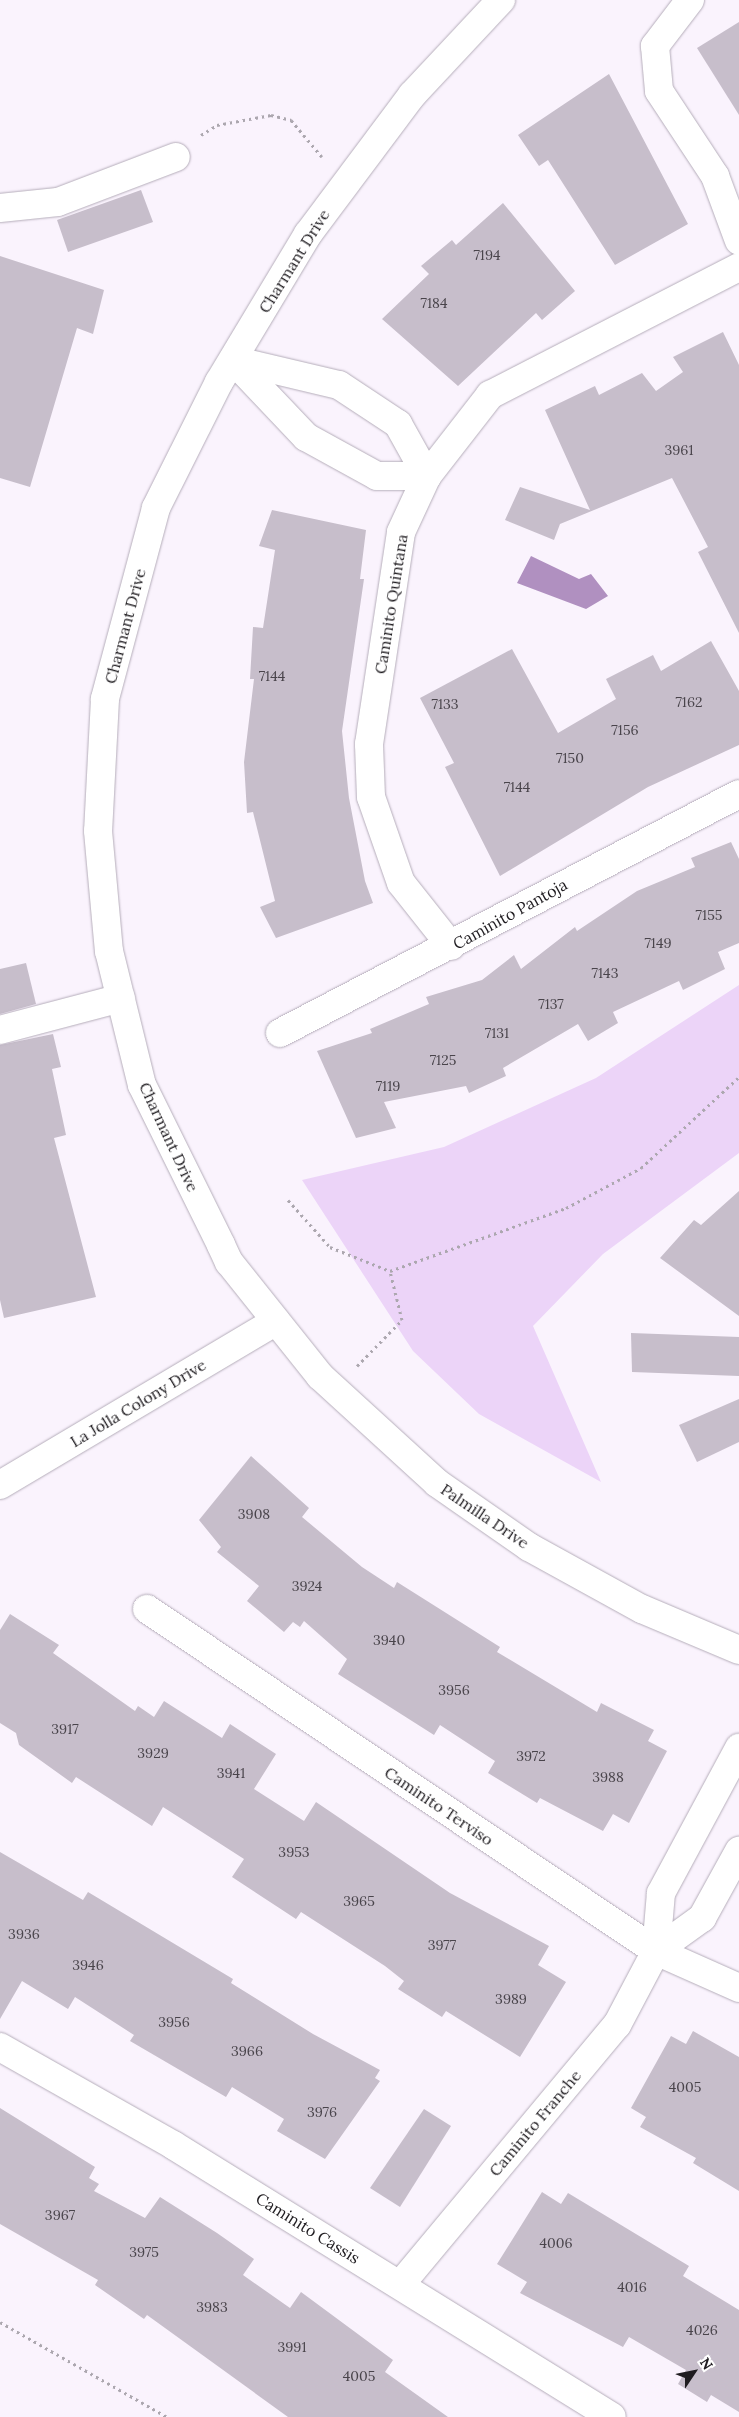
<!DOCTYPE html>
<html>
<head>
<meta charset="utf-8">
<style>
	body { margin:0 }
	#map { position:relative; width:739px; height:2417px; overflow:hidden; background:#faf3fd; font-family:Lora,serif }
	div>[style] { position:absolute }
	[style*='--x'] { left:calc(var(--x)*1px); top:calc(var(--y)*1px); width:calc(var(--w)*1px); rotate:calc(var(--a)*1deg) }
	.green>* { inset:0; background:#ecd4f8 }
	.water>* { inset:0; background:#b090c0 }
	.building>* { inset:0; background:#c7becb }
	.path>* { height:3px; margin-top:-1.5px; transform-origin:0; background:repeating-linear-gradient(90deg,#aca7af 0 2.5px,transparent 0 6.5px) }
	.roads { filter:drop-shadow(0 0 1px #b5adba) drop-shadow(0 0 1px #b5adba) }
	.street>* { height:28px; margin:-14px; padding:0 14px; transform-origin:14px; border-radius:14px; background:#fff }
	.secondary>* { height:28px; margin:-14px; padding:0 14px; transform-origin:14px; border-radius:14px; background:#fff }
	span { translate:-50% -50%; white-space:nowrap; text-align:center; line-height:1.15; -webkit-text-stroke:4px #fff; paint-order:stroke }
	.number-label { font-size:14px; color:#49444b }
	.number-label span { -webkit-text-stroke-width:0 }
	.street-label { font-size:16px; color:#1f1c20 }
	.north { position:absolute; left:669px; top:2347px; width:50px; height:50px; -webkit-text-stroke:4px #fff; paint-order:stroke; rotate:56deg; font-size:14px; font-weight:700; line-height:20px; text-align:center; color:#1f1c20 }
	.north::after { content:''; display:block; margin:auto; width:18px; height:22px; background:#1f1c20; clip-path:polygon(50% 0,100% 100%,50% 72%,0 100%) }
</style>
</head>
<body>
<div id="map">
	<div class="green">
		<div style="clip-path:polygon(739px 985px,739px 1153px,603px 1254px,533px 1326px,601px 1482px,479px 1414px,413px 1351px,302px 1180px,444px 1147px,596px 1078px)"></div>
	</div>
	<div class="water">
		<div style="clip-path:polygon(531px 556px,579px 579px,591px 574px,608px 596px,586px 609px,517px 583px)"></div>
	</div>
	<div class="building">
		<div style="clip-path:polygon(739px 22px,739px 115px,697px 48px)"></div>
		<div style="clip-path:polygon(609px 74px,688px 224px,615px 265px,548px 160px,539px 166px,518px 135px)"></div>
		<div style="clip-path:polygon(141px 190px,153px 222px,68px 252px,57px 220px)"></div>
		<div style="clip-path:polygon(503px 203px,575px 291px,542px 320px,536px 313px,458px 386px,382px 319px,429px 274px,421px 266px,452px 240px,456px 245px)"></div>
		<div style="clip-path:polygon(0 256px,104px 290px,93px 334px,77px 328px,30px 487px,0 478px)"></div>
		<div style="clip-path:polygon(723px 332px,739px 365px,739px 633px,698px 552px,708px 547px,672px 478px,560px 524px,554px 540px,505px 520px,520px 487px,590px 510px,545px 410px,595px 386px,599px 395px,642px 373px,656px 391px,683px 372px,673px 357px)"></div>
		<div style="clip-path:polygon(272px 510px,366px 530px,360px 579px,364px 579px,342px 731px,349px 798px,365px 881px,373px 903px,276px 938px,260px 907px,275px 901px,253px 812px,247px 813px,244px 762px,254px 679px,250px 679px,253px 627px,263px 628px,275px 550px,259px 546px)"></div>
		<div style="clip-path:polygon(711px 641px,739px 691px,739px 745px,648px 787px,500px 876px,445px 767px,454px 763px,420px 698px,512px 649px,558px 733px,616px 699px,606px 679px,653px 655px,661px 671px)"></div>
		<div style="clip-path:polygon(731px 842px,739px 859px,739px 943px,718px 952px,725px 969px,683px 990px,679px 981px,613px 1012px,618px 1023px,588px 1041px,578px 1024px,503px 1068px,506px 1076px,469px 1093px,466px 1086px,384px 1102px,396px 1128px,356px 1138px,317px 1051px,372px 1033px,370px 1029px,429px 1004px,426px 997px,482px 980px,514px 955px,521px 969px,575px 927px,577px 931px,637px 891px,695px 867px,691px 858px)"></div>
		<div style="clip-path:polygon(26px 963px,36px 1004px,0 1014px,0 969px)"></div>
		<div style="clip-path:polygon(53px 1034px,61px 1067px,52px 1069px,66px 1135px,54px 1138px,96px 1297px,4px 1318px,0 1300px,0 1045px)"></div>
		<div style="clip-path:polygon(739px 1191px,739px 1316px,660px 1258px,694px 1220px,701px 1225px)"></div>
		<div style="clip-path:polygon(631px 1333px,739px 1337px,739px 1376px,632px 1372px)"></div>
		<div style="clip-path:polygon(739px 1399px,739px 1442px,697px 1462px,679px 1425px)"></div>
		<div style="clip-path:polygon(251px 1456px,309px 1508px,302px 1517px,362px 1567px,394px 1588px,397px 1582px,500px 1647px,497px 1652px,597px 1712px,601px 1703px,654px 1730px,648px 1741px,667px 1751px,629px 1823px,613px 1814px,603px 1831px,540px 1798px,537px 1803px,488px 1773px,495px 1761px,440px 1725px,434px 1735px,338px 1674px,347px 1659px,304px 1621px,300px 1627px,293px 1622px,284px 1632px,247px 1601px,259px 1586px,217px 1552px,221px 1547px,199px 1520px)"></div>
		<div style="clip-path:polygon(10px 1614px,59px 1645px,53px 1653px,135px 1711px,138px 1706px,154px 1717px,164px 1701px,222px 1738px,230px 1724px,276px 1754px,254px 1789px,304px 1821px,316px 1802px,450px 1893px,549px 1946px,538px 1965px,566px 1982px,520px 2057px,446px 2011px,442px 2017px,398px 1989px,404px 1981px,385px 1966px,301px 1912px,296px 1919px,232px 1877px,244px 1859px,163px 1807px,152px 1826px,76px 1777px,72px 1783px,19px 1745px,16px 1733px,0 1723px,0 1630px)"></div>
		<div style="clip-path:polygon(0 1852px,83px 1900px,88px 1892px,233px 1979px,231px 1983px,313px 2034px,380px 2070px,375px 2078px,380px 2081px,325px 2159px,277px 2131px,284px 2119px,232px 2087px,226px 2097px,130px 2041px,134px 2035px,75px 1997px,68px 2009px,22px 1981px,0 2019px)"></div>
		<div style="clip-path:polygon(693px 2031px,739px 2057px,739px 2191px,693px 2163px,696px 2158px,640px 2127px,646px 2117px,631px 2108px,671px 2036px,686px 2044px)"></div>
		<div style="clip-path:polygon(0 2108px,95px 2167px,89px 2178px,99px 2184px,94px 2191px,145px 2218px,160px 2197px,217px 2233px,254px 2259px,243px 2275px,290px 2308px,301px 2292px,393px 2360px,385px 2372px,448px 2417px,288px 2417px,147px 2315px,144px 2319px,95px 2285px,98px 2280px,0 2224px)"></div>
		<div style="clip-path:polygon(424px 2109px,451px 2126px,400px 2207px,370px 2188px)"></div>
		<div style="clip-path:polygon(542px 2192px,561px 2204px,568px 2193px,689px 2266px,683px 2276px,739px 2310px,739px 2412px,711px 2395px,707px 2402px,678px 2384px,686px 2370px,629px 2337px,623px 2347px,520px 2293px,527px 2282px,497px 2264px)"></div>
	</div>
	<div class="path">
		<div style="--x:201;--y:135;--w:19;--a:-32"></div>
		<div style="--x:217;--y:125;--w:55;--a:-10.5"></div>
		<div style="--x:271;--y:115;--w:21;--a:14"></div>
		<div style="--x:291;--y:120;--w:48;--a:50"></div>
		<div style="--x:288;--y:1200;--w:63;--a:48.2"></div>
		<div style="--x:330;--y:1247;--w:65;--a:21.8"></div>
		<div style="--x:390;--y:1271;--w:187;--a:-19.7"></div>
		<div style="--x:566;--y:1208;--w:85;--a:-28.1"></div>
		<div style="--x:641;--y:1168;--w:134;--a:-42.9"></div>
		<div style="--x:357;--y:1366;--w:64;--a:-45.6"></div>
		<div style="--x:402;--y:1320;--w:50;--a:-103.8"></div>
		<div style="--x:0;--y:2322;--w:192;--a:29.6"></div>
	</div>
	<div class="roads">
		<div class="street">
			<div style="--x:690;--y:0;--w:58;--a:127.3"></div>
			<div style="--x:655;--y:46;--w:45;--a:84.9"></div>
			<div style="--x:659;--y:91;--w:102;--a:56.6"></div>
			<div style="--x:715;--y:176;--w:69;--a:69.7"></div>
			<div style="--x:0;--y:208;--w:58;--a:-5.9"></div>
			<div style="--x:58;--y:202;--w:126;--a:-20.9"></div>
			<div style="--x:233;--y:360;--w:109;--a:13.3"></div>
			<div style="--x:339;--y:385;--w:71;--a:33.5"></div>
			<div style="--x:398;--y:424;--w:60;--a:60.9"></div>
			<div style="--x:427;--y:476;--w:50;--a:180"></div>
			<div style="--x:377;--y:476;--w:81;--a:-151.2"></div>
			<div style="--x:306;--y:437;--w:106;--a:-133.5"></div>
			<div style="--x:451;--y:946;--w:80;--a:-128.4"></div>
			<div style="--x:401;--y:883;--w:91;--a:-109.2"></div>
			<div style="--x:371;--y:797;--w:53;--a:-92.2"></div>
			<div style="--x:369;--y:744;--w:214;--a:-81.4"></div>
			<div style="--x:401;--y:532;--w:62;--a:-65.1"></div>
			<div style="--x:427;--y:476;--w:103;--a:-52.1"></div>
			<div style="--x:490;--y:395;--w:280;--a:-27.2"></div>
			<div style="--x:0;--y:1030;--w:125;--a:-14.8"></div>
			<div style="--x:280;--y:1033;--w:517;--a:-27.51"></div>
			<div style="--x:147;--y:1609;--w:613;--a:33.9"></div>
			<div style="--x:656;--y:1951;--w:91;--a:24"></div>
			<div style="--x:656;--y:1951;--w:57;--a:-35.7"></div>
			<div style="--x:702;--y:1918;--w:77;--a:-61.1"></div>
			<div style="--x:0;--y:2047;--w:199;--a:29.5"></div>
			<div style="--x:173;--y:2145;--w:516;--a:31.78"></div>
			<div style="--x:400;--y:2285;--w:339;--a:-50.2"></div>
			<div style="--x:617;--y:2025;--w:84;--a:-62.2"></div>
			<div style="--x:656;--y:1951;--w:58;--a:-85.1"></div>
			<div style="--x:661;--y:1893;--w:165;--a:-61.7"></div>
		</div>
		<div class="secondary">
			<div style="--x:501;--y:0;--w:130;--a:133.1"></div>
			<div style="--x:412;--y:95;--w:174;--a:126.8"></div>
			<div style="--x:308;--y:234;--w:173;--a:121"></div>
			<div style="--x:219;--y:382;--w:141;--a:116.6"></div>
			<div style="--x:156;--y:508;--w:198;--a:105"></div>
			<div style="--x:105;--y:699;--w:132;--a:93"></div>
			<div style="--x:98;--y:831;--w:121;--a:84.8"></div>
			<div style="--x:109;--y:951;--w:138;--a:76.2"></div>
			<div style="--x:142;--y:1085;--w:178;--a:63.7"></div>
			<div style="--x:221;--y:1245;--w:19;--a:65"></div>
			<div style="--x:229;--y:1262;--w:146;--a:51.4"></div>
			<div style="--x:320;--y:1376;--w:159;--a:42.4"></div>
			<div style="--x:437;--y:1483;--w:112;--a:34.8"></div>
			<div style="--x:529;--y:1547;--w:129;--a:28.8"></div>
			<div style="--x:642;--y:1609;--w:105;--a:22.9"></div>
			<div style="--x:0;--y:1485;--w:321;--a:-30.7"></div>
		</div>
	</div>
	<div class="number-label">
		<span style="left:487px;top:255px">7194</span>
		<span style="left:434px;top:303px">7184</span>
		<span style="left:679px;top:450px">3961</span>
		<span style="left:272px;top:676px">7144</span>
		<span style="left:689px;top:702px">7162</span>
		<span style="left:445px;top:704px">7133</span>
		<span style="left:625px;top:730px">7156</span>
		<span style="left:570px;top:758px">7150</span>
		<span style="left:517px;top:787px">7144</span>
		<span style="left:709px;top:915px">7155</span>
		<span style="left:658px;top:943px">7149</span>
		<span style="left:605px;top:973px">7143</span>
		<span style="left:551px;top:1004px">7137</span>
		<span style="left:497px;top:1033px">7131</span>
		<span style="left:443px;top:1060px">7125</span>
		<span style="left:388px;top:1086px">7119</span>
		<span style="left:254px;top:1514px">3908</span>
		<span style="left:307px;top:1586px">3924</span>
		<span style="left:389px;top:1640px">3940</span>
		<span style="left:454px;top:1690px">3956</span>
		<span style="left:65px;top:1729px">3917</span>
		<span style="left:153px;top:1753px">3929</span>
		<span style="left:531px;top:1756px">3972</span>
		<span style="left:231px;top:1773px">3941</span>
		<span style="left:608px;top:1777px">3988</span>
		<span style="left:294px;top:1852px">3953</span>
		<span style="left:359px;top:1901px">3965</span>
		<span style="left:24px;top:1934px">3936</span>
		<span style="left:442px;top:1945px">3977</span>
		<span style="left:88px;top:1965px">3946</span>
		<span style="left:511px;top:1999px">3989</span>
		<span style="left:174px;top:2022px">3956</span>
		<span style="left:247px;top:2051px">3966</span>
		<span style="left:685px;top:2087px">4005</span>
		<span style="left:322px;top:2112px">3976</span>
		<span style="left:60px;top:2215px">3967</span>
		<span style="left:556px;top:2243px">4006</span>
		<span style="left:144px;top:2252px">3975</span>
		<span style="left:632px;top:2287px">4016</span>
		<span style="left:212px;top:2307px">3983</span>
		<span style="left:702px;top:2330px">4026</span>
		<span style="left:292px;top:2347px">3991</span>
		<span style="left:359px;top:2376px">4005</span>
	</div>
	<div class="street-label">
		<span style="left:294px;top:261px;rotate:-58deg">Charmant Drive</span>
		<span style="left:391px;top:604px;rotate:-81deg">Caminito Quintana</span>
		<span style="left:125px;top:626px;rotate:-75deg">Charmant Drive</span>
		<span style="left:510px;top:914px;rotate:-29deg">Caminito Pantoja</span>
		<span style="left:169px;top:1137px;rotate:65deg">Charmant Drive</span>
		<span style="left:138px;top:1403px;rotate:-31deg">La Jolla Colony Drive</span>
		<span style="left:485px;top:1516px;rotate:34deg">Palmilla Drive</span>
		<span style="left:439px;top:1806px;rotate:34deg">Caminito Terviso</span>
		<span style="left:535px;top:2123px;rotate:-50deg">Caminito Franche</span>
		<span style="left:308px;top:2228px;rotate:32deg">Caminito Cassis</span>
	</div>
	<div class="north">N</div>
</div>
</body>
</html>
